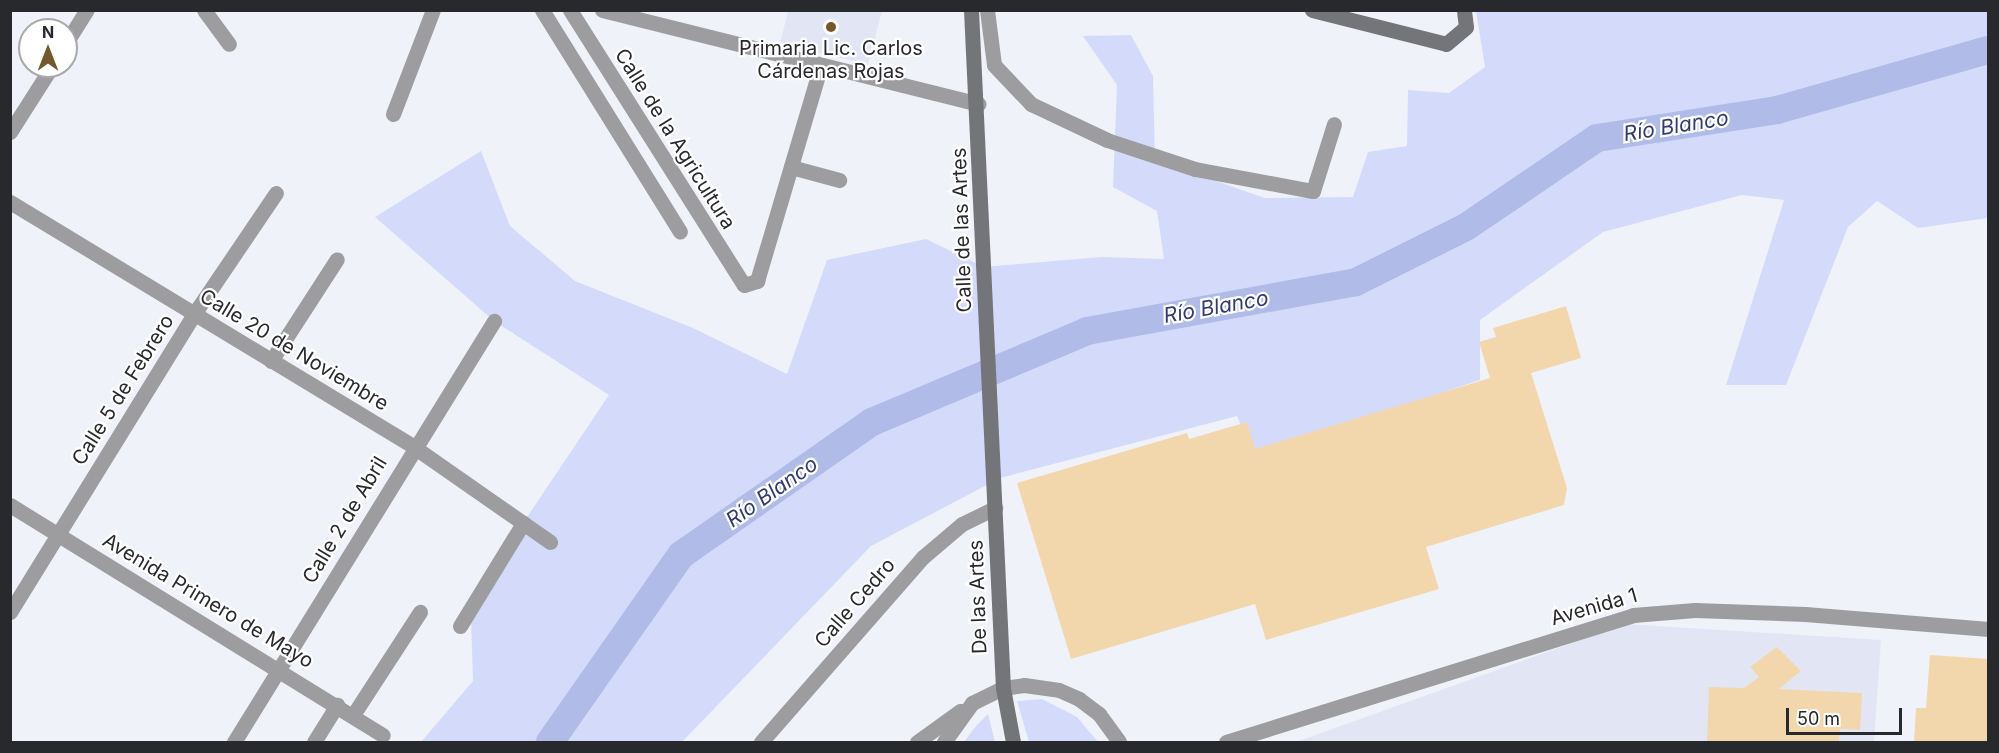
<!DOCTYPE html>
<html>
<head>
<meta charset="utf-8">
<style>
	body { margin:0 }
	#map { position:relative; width:1999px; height:753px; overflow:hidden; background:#f0f2f9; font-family:Inter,sans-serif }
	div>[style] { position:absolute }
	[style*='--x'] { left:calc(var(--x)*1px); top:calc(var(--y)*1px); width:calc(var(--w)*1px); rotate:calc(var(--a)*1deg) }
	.built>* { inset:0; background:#e2e6f4 }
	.green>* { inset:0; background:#d4dbfa }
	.river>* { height:28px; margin:-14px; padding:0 14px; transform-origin:14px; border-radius:14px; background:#b1bbe8 }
	.building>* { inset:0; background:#f3d7ac }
	.street>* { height:15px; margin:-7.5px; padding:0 7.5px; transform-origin:7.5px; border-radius:7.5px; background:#9d9da0 }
	.secondary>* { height:15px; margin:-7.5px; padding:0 7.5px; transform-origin:7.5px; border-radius:7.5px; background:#747579 }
	.dots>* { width:16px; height:16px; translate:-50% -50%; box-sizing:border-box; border:3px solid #fff; border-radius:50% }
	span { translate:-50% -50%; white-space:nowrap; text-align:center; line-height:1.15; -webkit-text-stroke:4.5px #fff; paint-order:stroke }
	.poi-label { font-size:20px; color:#28292c }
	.street-label { font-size:20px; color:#28292c }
	.water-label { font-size:21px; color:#333a71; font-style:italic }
	.frame { position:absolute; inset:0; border:12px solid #28292c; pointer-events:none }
	.north { position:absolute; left:18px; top:18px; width:60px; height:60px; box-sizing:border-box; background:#fff; border:2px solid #a9a9ab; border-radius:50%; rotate:0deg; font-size:16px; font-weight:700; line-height:24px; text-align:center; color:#28292c }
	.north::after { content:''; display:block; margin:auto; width:21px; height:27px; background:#73582a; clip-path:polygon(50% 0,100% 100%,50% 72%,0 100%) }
	.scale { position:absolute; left:1786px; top:708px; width:116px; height:27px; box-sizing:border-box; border:3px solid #28292c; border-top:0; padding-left:8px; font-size:18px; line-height:21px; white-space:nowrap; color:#28292c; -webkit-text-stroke:4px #fff; paint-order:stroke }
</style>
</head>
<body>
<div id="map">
	<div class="built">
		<div style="clip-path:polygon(788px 11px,882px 11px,868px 65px,780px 43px)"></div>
		<div style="clip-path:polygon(1625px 624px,1881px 640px,1874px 742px,1296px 742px)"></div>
	</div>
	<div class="green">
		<div style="clip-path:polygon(1476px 11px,1988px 11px,1988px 218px,1918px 228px,1877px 201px,1848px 227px,1786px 385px,1726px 385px,1784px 200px,1742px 195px,1603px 232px,1480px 320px,1480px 380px,1253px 455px,1237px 416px,1000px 478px,871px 546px,682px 742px,421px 742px,473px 681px,471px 619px,523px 523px,609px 395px,494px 321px,375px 217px,481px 151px,510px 226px,575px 281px,693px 328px,787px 374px,827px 260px,926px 239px,984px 267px,1101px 257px,1164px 259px,1157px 211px,1113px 187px,1117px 85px,1083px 36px,1131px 35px,1153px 76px,1155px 160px,1265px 198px,1353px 197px,1368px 152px,1407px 146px,1408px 90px,1449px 93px,1485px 67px)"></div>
		<div style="clip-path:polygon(1042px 699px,1077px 717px,1098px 742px,1029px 742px,1017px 701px)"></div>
		<div style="clip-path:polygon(988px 714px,995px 742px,964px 742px,976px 726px)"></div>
	</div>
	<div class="river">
		<div style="--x:550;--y:742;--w:228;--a:-55"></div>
		<div style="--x:681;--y:555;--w:233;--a:-34.9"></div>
		<div style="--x:872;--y:422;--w:233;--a:-22.9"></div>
		<div style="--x:1087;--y:331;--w:273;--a:-10.3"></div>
		<div style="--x:1356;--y:282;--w:123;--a:-26.6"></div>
		<div style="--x:1466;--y:227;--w:158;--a:-34.2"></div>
		<div style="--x:1597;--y:138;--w:182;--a:-8.8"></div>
		<div style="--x:1777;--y:110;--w:219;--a:-15.9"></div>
	</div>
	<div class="building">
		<div style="clip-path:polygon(1566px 306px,1581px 358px,1531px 373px,1567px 488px,1564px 505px,1426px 547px,1439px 589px,1266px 640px,1255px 604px,1071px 659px,1017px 483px,1187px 433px,1189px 439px,1247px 422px,1255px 449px,1490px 378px,1479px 342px,1496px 337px,1493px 328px)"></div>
		<div style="clip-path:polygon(1777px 647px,1801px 671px,1779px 689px,1862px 693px,1860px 730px,1840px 729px,1839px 742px,1707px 742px,1709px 687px,1744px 688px,1759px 677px,1750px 667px)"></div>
		<div style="clip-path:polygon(1930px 655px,1989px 659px,1989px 742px,1914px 742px,1916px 708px,1926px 708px)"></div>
	</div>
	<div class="street">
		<div style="--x:204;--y:10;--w:42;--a:53.7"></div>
		<div style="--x:542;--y:10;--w:261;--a:58.1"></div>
		<div style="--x:570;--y:10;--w:325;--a:57.7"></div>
		<div style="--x:744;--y:285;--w:14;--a:-17"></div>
		<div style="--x:757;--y:281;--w:225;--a:-73.5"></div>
		<div style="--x:602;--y:10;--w:388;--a:14"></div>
		<div style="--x:987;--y:10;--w:55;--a:82.7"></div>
		<div style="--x:994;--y:65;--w:54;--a:46.5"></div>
		<div style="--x:1031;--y:104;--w:84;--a:25.3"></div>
		<div style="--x:1107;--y:140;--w:93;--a:18.2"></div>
		<div style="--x:1195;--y:169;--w:120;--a:10.6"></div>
		<div style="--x:1313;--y:191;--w:70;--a:-72.6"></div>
		<div style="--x:66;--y:43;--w:39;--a:-58"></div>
		<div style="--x:393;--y:114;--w:111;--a:-69"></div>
		<div style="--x:10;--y:132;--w:78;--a:-57.5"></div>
		<div style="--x:791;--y:167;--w:50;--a:15.2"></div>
		<div style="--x:10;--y:202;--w:472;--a:31.2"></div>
		<div style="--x:414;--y:447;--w:166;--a:34.9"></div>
		<div style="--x:271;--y:361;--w:121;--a:-57.1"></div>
		<div style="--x:10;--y:505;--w:438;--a:31.7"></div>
		<div style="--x:10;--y:612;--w:350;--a:-58.3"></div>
		<div style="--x:194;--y:314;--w:146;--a:-55.9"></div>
		<div style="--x:460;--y:626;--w:121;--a:-58.5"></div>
		<div style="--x:353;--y:715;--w:123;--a:-57"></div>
		<div style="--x:234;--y:742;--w:495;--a:-58.3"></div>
		<div style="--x:314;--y:742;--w:44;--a:-58.1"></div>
		<div style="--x:761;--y:742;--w:246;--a:-48.8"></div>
		<div style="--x:923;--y:557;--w:51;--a:-40.2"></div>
		<div style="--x:962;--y:524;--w:37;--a:-26"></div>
		<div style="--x:917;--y:742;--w:53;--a:-35.8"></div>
		<div style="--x:944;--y:742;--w:48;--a:-54.3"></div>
		<div style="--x:972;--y:703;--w:34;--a:-26"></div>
		<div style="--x:1003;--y:688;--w:21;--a:-8"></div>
		<div style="--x:1024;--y:685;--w:35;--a:8"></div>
		<div style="--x:1059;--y:690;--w:22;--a:24"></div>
		<div style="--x:1079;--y:699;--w:25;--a:37"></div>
		<div style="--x:1099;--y:714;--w:34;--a:54"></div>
		<div style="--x:1226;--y:742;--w:426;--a:-17.3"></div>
		<div style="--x:1633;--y:615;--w:62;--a:-4.6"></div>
		<div style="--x:1695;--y:610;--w:110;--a:2.1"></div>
		<div style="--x:1805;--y:614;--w:184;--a:4.7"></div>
	</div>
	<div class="secondary">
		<div style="--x:971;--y:10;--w:679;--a:87.3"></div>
		<div style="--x:1003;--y:688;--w:55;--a:79.5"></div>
		<div style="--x:1312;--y:10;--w:138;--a:14.2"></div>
		<div style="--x:1446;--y:44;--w:26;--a:-40"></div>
		<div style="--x:1466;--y:27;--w:17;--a:-97"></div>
	</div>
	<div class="dots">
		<div style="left:831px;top:27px;background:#73582a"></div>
	</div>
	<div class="poi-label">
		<span style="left:831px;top:60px">Primaria Lic. Carlos<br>Cárdenas Rojas</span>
	</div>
	<div class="street-label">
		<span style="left:675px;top:139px;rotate:58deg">Calle de la Agricultura</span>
		<span style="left:962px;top:230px;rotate:-92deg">Calle de las Artes</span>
		<span style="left:294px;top:350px;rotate:31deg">Calle 20 de Noviembre</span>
		<span style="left:123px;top:390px;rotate:-58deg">Calle 5 de Febrero</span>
		<span style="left:345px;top:520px;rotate:-59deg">Calle 2 de Abril</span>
		<span style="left:978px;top:597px;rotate:-92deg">De las Artes</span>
		<span style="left:208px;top:601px;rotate:31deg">Avenida Primero de Mayo</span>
		<span style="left:855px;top:603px;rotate:-49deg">Calle Cedro</span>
		<span style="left:1594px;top:607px;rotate:-16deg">Avenida 1</span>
	</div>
	<div class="water-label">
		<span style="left:1676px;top:126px;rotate:-9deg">Río Blanco</span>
		<span style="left:1216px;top:307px;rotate:-10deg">Río Blanco</span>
		<span style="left:772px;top:492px;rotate:-35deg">Río Blanco</span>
	</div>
	<div class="frame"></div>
	<div class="north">N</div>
	<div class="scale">50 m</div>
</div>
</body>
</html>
